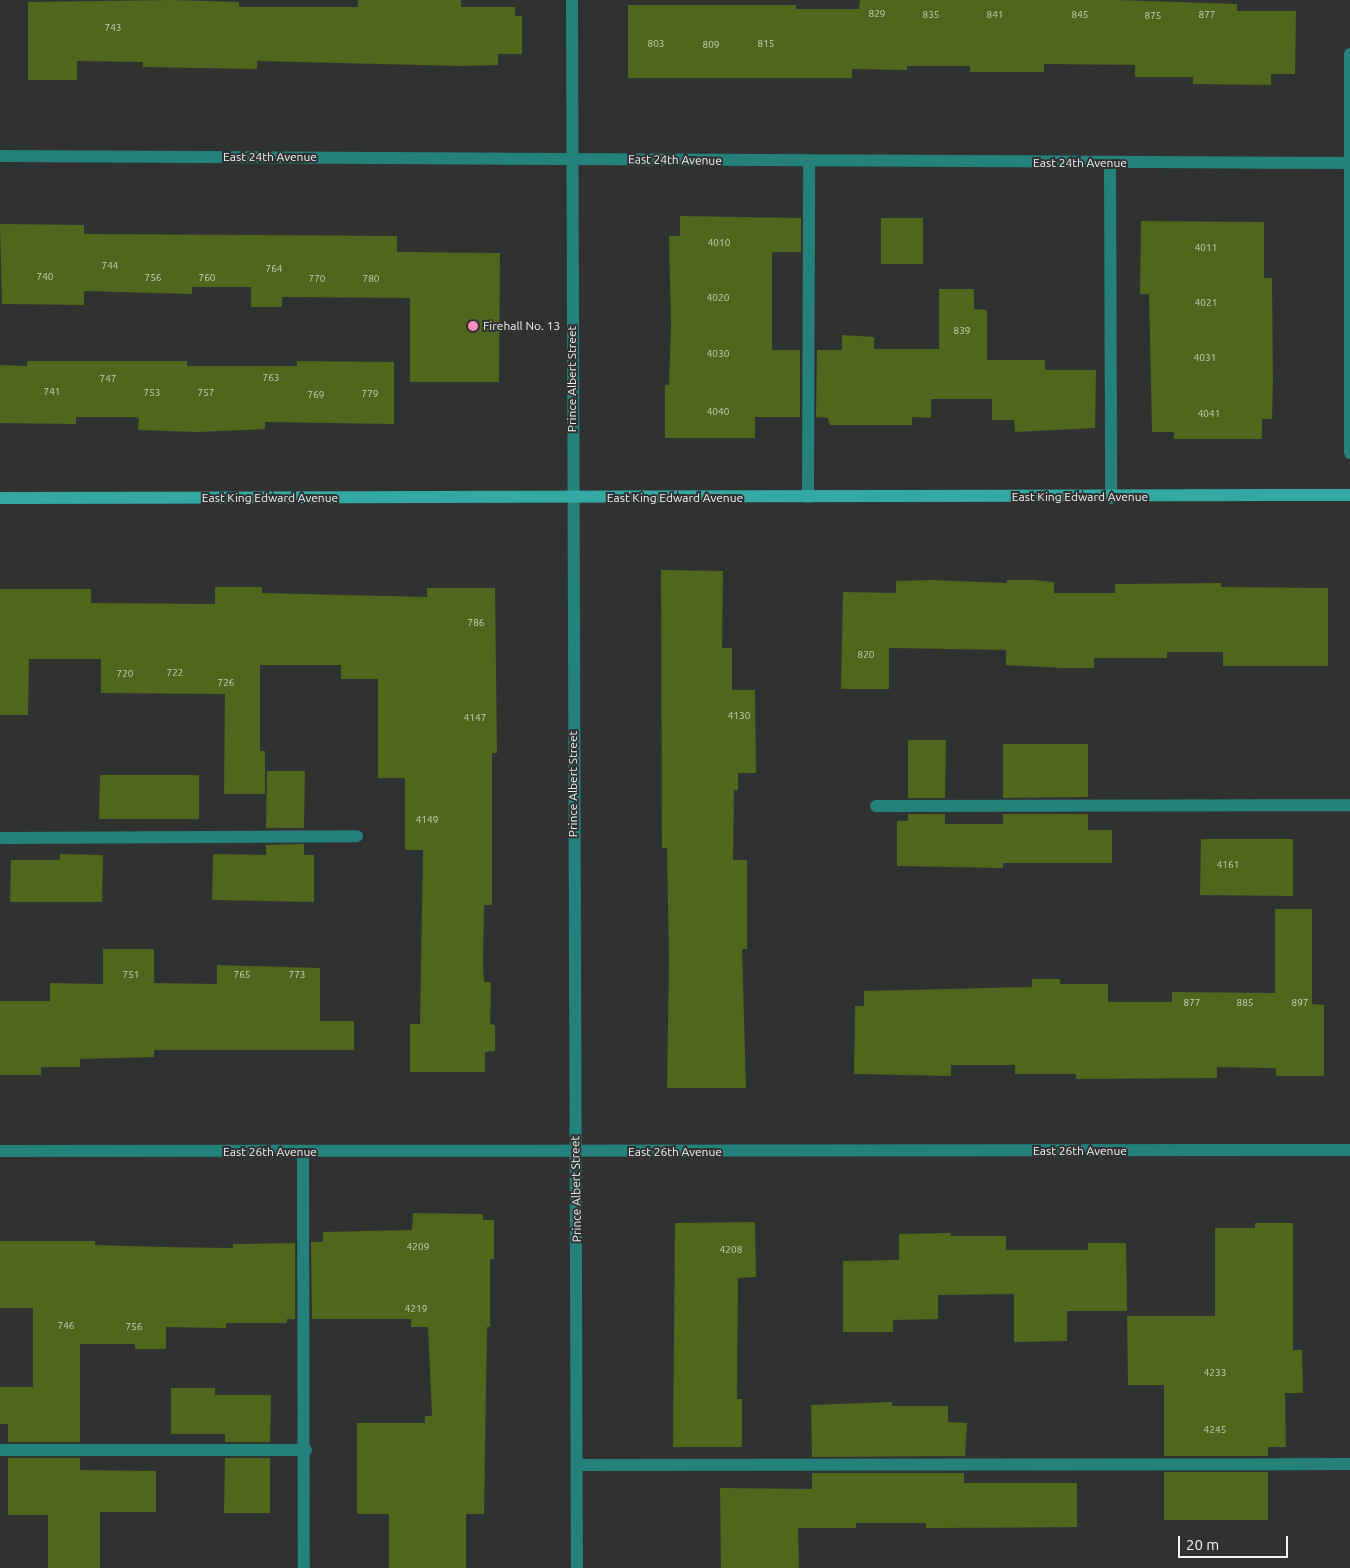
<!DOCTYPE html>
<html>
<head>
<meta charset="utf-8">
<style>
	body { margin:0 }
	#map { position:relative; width:1350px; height:1568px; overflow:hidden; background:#303231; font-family:Ubuntu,sans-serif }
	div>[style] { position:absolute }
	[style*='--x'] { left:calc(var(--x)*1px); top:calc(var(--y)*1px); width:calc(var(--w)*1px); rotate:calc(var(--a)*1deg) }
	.building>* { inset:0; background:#50661d }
	.lane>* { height:12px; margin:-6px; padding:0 6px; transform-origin:6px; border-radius:6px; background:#24817c }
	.street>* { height:12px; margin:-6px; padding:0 6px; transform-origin:6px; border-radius:6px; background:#24817c }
	.secondary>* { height:12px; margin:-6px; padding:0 6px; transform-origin:6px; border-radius:6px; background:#34a9a3 }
	.dots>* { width:14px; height:14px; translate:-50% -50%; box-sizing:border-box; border:2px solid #303231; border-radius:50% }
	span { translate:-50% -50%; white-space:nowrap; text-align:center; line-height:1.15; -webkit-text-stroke:4px #303231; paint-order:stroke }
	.number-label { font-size:10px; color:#cad1be }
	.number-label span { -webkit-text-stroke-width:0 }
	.street-label { font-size:12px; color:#f3f5f4 }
	.poi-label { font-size:12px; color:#f3f5f4 }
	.left { translate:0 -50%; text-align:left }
	.scale { position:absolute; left:1178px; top:1536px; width:110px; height:22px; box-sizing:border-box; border:2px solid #f3f5f4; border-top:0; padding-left:6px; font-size:15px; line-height:18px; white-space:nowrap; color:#f3f5f4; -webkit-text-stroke:4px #303231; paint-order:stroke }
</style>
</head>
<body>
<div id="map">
	<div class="building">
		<div style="clip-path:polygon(172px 0,239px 2px,239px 7px,358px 7px,358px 0,461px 0,461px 7px,515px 7px,515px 16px,522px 16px,522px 54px,498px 54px,498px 65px,461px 66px,257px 61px,257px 69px,143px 67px,143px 62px,77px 61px,77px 80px,28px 80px,28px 2px)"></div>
		<div style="clip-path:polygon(860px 0,1116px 0,1237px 4px,1237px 11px,1296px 11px,1295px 74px,1271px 74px,1271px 85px,1193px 84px,1193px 77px,1135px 77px,1135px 65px,1044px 64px,1044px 72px,970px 72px,970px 66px,907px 66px,907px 70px,852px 69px,852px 78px,628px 78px,628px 5px,796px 5px,796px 9px,859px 9px)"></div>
		<div style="clip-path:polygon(680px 216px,801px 218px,801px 252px,772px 252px,772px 350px,800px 350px,800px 417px,755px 417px,755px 438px,665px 438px,665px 385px,669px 385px,671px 326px,669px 236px,680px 236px)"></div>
		<div style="clip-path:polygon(881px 218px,923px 218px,923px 264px,881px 264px)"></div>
		<div style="clip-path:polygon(1141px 221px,1264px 222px,1264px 278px,1272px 278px,1273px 381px,1272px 419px,1262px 419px,1262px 439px,1174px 439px,1174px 432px,1152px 432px,1149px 294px,1140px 294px)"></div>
		<div style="clip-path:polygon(0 224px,84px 225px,84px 234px,397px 236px,397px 252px,500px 253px,499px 382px,410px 382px,410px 298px,282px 297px,282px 307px,251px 307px,251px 287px,192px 287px,192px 294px,84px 291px,84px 305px,2px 304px)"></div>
		<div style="clip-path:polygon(939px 289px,974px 289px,974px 309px,987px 310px,987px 360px,1045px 360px,1045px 370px,1096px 370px,1095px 428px,1015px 432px,1014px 420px,992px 420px,992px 399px,931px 399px,931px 418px,912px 417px,912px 425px,830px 425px,828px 418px,816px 417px,817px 350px,842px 350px,842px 335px,874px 337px,874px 349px,939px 349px)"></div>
		<div style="clip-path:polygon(27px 361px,187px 361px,187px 366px,297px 366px,297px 361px,394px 362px,394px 424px,265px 422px,265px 429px,197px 432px,138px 430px,139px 419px,135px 417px,76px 417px,76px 424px,0 423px,0 365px,27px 366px)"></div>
		<div style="clip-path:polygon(661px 570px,723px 571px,722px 648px,732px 648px,732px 690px,755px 690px,756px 773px,738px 773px,738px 790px,734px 790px,733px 860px,747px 860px,747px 949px,742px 949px,746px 1088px,667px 1088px,669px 960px,667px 848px,662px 848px)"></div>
		<div style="clip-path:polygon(931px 580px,1007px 583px,1007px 580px,1034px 580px,1054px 582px,1054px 593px,1115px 593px,1115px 584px,1221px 583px,1221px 587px,1328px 588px,1328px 666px,1223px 666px,1223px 652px,1167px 652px,1167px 658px,1094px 658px,1094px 668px,1062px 668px,1006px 665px,1006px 650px,889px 648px,889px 689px,841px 689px,843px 592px,896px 593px,896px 581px)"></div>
		<div style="clip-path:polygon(215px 587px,262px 587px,262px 593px,427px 597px,427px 588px,495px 588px,497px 753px,492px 753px,492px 905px,484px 905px,483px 964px,484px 982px,491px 982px,490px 1024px,495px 1025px,495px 1051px,485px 1052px,485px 1072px,410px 1072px,410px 1024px,420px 1024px,423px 850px,405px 850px,405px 778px,378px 778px,378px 679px,341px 679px,341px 665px,260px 665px,260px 751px,265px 751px,265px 794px,224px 794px,225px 694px,101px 693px,101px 659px,29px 659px,28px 715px,0 715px,0 589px,91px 589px,91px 603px,215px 604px)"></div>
		<div style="clip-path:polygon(908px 740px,946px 740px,945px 798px,908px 798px)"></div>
		<div style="clip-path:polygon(1003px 744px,1088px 744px,1088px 797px,1003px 798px)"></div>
		<div style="clip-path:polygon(267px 771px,305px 771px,304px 828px,266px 828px)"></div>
		<div style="clip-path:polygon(100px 775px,199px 775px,199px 819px,99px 819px)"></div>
		<div style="clip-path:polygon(908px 814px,945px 814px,945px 824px,1003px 824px,1003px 814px,1088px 814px,1088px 830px,1112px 830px,1112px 863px,1003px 863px,1003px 868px,897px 866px,897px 821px,908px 821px)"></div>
		<div style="clip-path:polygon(1201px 839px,1293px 839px,1293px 896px,1200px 895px)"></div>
		<div style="clip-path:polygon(304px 844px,304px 855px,314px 855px,314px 902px,212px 900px,213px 854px,266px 855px,266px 845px)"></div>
		<div style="clip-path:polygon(60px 854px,103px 855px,102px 902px,10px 902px,11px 860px,60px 860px)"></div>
		<div style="clip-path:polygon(1275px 909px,1312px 909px,1312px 1004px,1324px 1005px,1324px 1076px,1276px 1076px,1276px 1068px,1217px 1067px,1217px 1078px,1076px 1079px,1076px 1074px,1015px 1074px,1015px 1065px,951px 1065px,951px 1076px,854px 1074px,855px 1006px,864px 1006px,864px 991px,1032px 987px,1032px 979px,1060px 979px,1060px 984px,1108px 984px,1108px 1002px,1172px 1002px,1172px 992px,1275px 993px)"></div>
		<div style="clip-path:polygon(103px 949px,154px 949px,154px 983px,217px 984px,217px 965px,320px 968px,320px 1021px,354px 1021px,354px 1050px,154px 1050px,154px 1057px,80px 1059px,80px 1067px,41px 1067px,41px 1075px,0 1075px,0 1001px,50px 1001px,50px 983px,103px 984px)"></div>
		<div style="clip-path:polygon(413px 1213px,483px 1214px,483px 1220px,494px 1220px,494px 1259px,490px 1259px,490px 1327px,487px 1327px,484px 1514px,466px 1514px,466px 1568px,389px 1568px,389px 1514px,357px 1514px,357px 1423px,425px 1423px,425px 1416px,432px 1416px,428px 1327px,411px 1327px,411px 1319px,312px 1319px,311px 1242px,323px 1242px,323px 1232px,412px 1230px)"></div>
		<div style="clip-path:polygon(755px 1222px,756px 1277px,738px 1278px,737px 1399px,742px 1399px,742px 1447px,673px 1447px,675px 1223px)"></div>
		<div style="clip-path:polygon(1255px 1223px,1293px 1223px,1293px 1350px,1302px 1350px,1303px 1393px,1285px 1393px,1286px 1447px,1268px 1447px,1268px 1456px,1164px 1456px,1164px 1385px,1128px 1385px,1127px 1316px,1215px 1316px,1215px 1228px,1255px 1228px)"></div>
		<div style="clip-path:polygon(951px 1233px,951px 1236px,1006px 1236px,1006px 1250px,1088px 1250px,1088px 1243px,1126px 1243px,1127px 1311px,1067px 1311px,1067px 1341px,1014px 1342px,1014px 1294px,938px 1295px,938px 1319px,893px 1320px,893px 1332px,843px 1332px,843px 1261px,899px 1260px,899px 1234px)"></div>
		<div style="clip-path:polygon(0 1241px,95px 1241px,95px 1245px,163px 1247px,233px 1248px,233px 1244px,295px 1243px,295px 1319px,287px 1319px,287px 1323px,226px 1323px,226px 1328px,166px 1327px,166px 1349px,135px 1349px,135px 1344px,80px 1344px,80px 1442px,8px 1442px,8px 1424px,0 1424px,0 1387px,33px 1387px,33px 1308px,0 1308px)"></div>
		<div style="clip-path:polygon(171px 1388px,215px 1388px,215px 1395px,271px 1395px,270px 1442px,225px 1442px,225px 1434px,171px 1434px)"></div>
		<div style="clip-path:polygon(892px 1402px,892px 1406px,948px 1406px,948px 1422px,967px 1423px,965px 1456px,812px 1457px,811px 1405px)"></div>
		<div style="clip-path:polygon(8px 1458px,80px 1458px,80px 1470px,156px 1471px,156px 1512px,100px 1512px,100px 1568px,48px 1568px,48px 1515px,8px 1515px)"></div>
		<div style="clip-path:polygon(225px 1458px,270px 1458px,270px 1513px,224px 1513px)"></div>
		<div style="clip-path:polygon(1164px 1472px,1268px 1472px,1268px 1520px,1164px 1520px)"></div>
		<div style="clip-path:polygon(812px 1473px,964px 1473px,964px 1483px,1077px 1483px,1077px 1527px,926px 1528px,926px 1523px,856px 1523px,856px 1528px,798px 1528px,799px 1568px,721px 1568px,720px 1488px,812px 1489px)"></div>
	</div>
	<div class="lane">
		<div style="--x:1110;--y:163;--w:335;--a:89.8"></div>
		<div style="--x:808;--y:497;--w:335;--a:-89.8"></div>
		<div style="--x:876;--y:806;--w:474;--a:-0.1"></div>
		<div style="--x:0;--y:838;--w:357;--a:-0.3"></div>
		<div style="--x:303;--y:1153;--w:415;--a:89.9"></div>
		<div style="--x:0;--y:1450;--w:306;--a:0"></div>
		<div style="--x:577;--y:1465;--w:773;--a:-0.07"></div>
	</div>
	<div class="street">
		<div style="--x:572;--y:0;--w:1568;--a:89.82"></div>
		<div style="--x:1350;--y:54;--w:399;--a:90"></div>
		<div style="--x:0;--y:156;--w:1350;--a:0.3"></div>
		<div style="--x:0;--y:1151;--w:1350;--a:-0.04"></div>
	</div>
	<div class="secondary">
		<div style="--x:0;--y:498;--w:1350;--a:-0.13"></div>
	</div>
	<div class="dots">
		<div style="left:473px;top:326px;background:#fe8ebc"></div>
	</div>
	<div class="number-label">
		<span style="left:877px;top:14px">829</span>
		<span style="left:931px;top:15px">835</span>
		<span style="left:995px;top:15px">841</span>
		<span style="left:1080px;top:15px">845</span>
		<span style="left:1207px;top:15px">877</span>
		<span style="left:1153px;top:16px">875</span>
		<span style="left:113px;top:28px">743</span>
		<span style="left:656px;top:44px">803</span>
		<span style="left:766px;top:44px">815</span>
		<span style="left:711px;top:45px">809</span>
		<span style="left:719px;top:243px">4010</span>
		<span style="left:1206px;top:248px">4011</span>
		<span style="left:110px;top:266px">744</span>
		<span style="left:274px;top:269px">764</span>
		<span style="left:45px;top:277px">740</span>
		<span style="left:153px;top:278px">756</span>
		<span style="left:207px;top:278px">760</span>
		<span style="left:317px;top:279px">770</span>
		<span style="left:371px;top:279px">780</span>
		<span style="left:718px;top:298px">4020</span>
		<span style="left:1206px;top:303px">4021</span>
		<span style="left:962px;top:331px">839</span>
		<span style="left:718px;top:354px">4030</span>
		<span style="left:1205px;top:358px">4031</span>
		<span style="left:271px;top:378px">763</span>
		<span style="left:108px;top:379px">747</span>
		<span style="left:52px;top:392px">741</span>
		<span style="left:152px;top:393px">753</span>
		<span style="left:206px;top:393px">757</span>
		<span style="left:370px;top:394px">779</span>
		<span style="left:316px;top:395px">769</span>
		<span style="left:718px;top:412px">4040</span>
		<span style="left:1209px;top:414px">4041</span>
		<span style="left:476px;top:623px">786</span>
		<span style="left:866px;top:655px">820</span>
		<span style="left:175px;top:673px">722</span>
		<span style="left:125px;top:674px">720</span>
		<span style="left:226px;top:683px">726</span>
		<span style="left:739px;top:716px">4130</span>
		<span style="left:475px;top:718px">4147</span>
		<span style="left:427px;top:820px">4149</span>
		<span style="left:1228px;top:865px">4161</span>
		<span style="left:131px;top:975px">751</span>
		<span style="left:242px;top:975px">765</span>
		<span style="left:297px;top:975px">773</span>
		<span style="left:1192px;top:1003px">877</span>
		<span style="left:1245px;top:1003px">885</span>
		<span style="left:1300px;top:1003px">897</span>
		<span style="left:418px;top:1247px">4209</span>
		<span style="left:731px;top:1250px">4208</span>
		<span style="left:416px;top:1309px">4219</span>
		<span style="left:66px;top:1326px">746</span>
		<span style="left:134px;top:1327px">756</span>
		<span style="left:1215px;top:1373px">4233</span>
		<span style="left:1215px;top:1430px">4245</span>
	</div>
	<div class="street-label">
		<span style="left:270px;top:157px">East 24th Avenue</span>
		<span style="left:675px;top:160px;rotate:1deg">East 24th Avenue</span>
		<span style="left:1080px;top:163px">East 24th Avenue</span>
		<span style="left:572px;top:379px;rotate:-90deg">Prince Albert Street</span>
		<span style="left:1080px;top:497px">East King Edward Avenue</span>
		<span style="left:270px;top:498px">East King Edward Avenue</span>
		<span style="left:675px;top:498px">East King Edward Avenue</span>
		<span style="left:573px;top:784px;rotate:-90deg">Prince Albert Street</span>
		<span style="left:1080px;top:1151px">East 26th Avenue</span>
		<span style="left:270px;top:1152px">East 26th Avenue</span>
		<span style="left:675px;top:1152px">East 26th Avenue</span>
		<span style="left:576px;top:1189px;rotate:-91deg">Prince Albert Street</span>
	</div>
	<div class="poi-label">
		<span class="left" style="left:483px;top:326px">Firehall No. 13</span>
	</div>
	<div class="scale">20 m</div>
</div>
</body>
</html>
